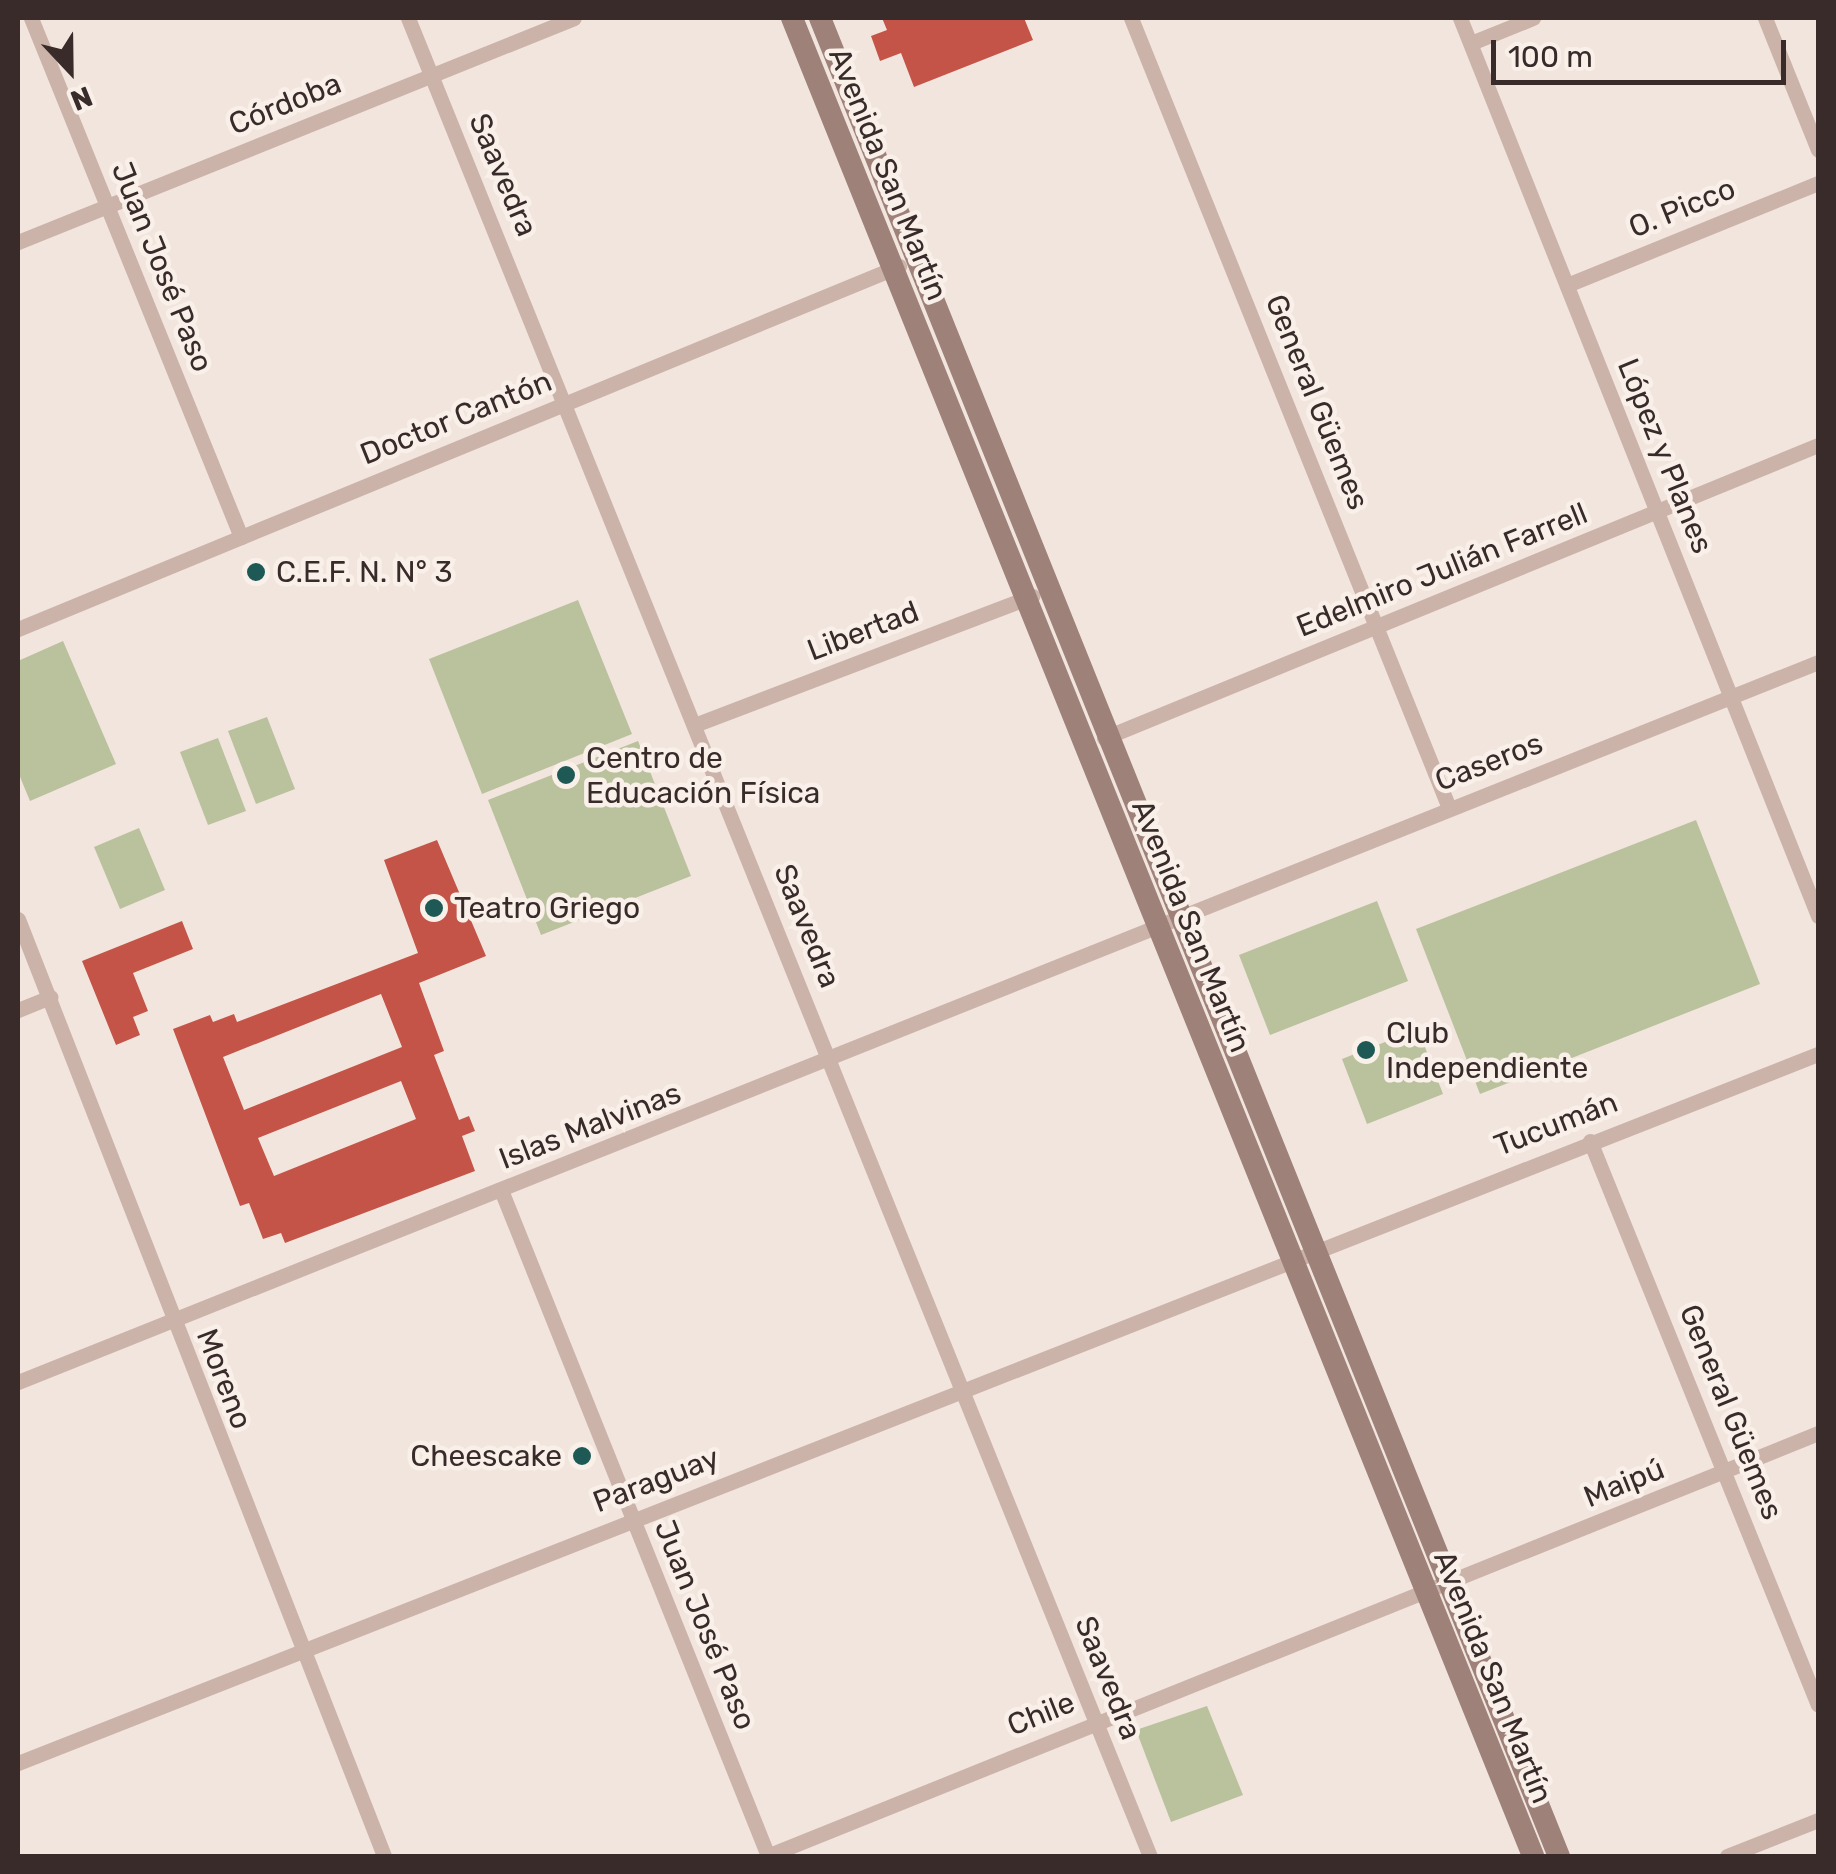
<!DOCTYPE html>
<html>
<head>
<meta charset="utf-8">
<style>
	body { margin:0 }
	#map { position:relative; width:1836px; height:1874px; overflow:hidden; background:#f2e5dd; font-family:Rubik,sans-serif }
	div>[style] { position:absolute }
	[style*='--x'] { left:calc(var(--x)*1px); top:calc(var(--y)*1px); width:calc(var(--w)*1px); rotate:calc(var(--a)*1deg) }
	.green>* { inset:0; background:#bac19d }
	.building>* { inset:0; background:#c55448 }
	.street>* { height:15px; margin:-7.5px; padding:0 7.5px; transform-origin:7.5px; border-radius:7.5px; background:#cbb3a9 }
	.secondary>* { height:22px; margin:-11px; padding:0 11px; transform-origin:11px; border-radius:11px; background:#9e827a }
	.dots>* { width:28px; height:28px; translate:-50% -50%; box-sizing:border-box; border:5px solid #faf0ea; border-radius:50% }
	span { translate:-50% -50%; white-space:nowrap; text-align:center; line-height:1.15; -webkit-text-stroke:9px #faf0ea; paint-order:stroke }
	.street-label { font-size:30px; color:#382b29 }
	.poi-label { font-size:30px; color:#382b29 }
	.left { translate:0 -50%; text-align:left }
	.right { translate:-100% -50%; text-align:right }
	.frame { position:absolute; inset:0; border:20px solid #382b29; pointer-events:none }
	.north { position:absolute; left:20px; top:20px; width:100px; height:100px; -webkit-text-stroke:8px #faf0ea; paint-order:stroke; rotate:158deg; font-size:28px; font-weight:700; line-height:40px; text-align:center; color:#382b29 }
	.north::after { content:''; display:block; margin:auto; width:35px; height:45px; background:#382b29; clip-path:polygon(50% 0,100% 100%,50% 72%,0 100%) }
	.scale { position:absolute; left:1491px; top:40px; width:295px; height:45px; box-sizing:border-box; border:5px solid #382b29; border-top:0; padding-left:12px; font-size:30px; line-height:35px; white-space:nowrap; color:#382b29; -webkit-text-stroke:8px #faf0ea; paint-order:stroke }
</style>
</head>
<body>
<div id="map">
	<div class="green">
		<div style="clip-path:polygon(578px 600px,632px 734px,482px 794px,429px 659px)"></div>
		<div style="clip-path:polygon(63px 641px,116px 764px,30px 801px,18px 772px,18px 661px)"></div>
		<div style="clip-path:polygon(267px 717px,295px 789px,256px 804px,228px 731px)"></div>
		<div style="clip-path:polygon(218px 738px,246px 811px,208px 825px,180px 752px)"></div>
		<div style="clip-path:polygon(638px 741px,691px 876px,541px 935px,488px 800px)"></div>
		<div style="clip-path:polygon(1696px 820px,1760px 984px,1480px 1094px,1416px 929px)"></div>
		<div style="clip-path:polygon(139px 828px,165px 890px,120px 909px,94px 847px)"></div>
		<div style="clip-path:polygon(1377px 901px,1408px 981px,1270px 1035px,1239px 955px)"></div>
		<div style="clip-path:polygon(1418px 1029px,1443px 1094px,1367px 1124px,1342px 1059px)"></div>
		<div style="clip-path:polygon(1207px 1706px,1243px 1795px,1171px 1822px,1136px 1730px)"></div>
	</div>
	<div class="building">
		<div style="clip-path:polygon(882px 18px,1024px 18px,1033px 40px,914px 87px,901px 53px,880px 61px,871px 36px,887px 30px)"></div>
		<div style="clip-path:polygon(evenodd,437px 840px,486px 956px,419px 983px,444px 1051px,434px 1055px,459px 1120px,469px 1116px,475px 1131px,462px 1136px,475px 1171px,285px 1243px,281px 1233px,263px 1239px,249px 1203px,240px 1206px,173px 1029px,210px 1015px,213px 1022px,234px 1014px,237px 1022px,418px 953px,384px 860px,437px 840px,381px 994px,402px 1047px,244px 1110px,223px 1057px,381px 994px,437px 840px,401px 1081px,416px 1119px,274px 1176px,258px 1138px,401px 1081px)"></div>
		<div style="clip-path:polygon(182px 921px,193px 949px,133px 973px,148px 1011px,133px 1017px,140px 1035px,116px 1045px,82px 961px)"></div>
	</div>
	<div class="street">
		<div style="--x:31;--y:18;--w:560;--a:67.97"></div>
		<div style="--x:408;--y:18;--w:1982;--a:68.02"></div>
		<div style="--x:1131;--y:18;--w:852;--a:68.07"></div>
		<div style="--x:1460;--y:18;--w:967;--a:68.26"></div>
		<div style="--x:1765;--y:18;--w:142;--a:68.1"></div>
		<div style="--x:1471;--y:43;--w:67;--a:-22"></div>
		<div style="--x:18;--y:242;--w:599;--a:-21.94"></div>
		<div style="--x:1567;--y:285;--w:271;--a:-22.1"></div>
		<div style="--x:18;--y:629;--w:953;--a:-22.39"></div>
		<div style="--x:697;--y:724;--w:359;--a:-20.9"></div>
		<div style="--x:1104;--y:738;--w:772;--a:-22.31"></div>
		<div style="--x:18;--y:919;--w:1006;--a:68.66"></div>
		<div style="--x:18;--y:1010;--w:35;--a:-22"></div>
		<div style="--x:1590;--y:1141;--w:608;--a:67.99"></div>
		<div style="--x:501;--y:1190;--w:718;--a:68.15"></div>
		<div style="--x:18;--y:1382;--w:1939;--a:-21.8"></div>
		<div style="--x:18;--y:1763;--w:1935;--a:-21.5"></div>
		<div style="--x:767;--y:1856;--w:1133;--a:-21.92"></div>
		<div style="--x:1727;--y:1856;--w:98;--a:-21.6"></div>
	</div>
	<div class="secondary">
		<div style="--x:792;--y:18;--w:1982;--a:68.04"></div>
		<div style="--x:820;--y:18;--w:1981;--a:68.1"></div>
	</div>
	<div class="dots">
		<div style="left:256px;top:572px;background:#1e5955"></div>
		<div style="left:566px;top:775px;background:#1e5955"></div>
		<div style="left:434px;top:908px;background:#1e5955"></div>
		<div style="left:1366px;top:1050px;background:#1e5955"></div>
		<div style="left:582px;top:1456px;background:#1e5955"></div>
	</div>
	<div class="street-label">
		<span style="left:285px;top:104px;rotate:-22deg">Córdoba</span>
		<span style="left:888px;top:174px;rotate:68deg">Avenida San Martín</span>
		<span style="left:503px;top:175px;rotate:67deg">Saavedra</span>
		<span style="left:1682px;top:208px;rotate:-22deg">O. Picco</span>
		<span style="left:162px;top:267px;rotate:68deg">Juan José Paso</span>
		<span style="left:1317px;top:402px;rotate:68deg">General Güemes</span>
		<span style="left:456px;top:418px;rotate:-22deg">Doctor Cantón</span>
		<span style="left:1665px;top:456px;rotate:68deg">López y Planes</span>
		<span style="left:1442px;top:570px;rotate:-22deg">Edelmiro Julián Farrell</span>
		<span style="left:863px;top:631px;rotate:-21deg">Libertad</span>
		<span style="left:1489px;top:762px;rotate:-21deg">Caseros</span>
		<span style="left:807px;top:926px;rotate:68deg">Saavedra</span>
		<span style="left:1191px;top:926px;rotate:68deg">Avenida San Martín</span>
		<span style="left:1556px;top:1124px;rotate:-21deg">Tucumán</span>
		<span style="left:590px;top:1126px;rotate:-21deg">Islas Malvinas</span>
		<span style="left:224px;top:1379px;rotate:69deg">Moreno</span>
		<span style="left:1731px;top:1412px;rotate:68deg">General Güemes</span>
		<span style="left:656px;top:1480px;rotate:-21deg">Paraguay</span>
		<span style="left:1624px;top:1483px;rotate:-22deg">Maipú</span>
		<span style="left:705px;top:1625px;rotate:68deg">Juan José Paso</span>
		<span style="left:1493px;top:1677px;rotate:68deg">Avenida San Martín</span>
		<span style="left:1108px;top:1678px;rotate:68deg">Saavedra</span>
		<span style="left:1041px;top:1714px;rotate:-22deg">Chile</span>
	</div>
	<div class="poi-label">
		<span class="left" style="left:276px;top:572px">C.E.F. N. N° 3</span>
		<span class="left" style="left:586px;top:775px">Centro de<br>Educación Física</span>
		<span class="left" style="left:454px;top:908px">Teatro Griego</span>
		<span class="left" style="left:1386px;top:1050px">Club<br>Independiente</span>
		<span class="right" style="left:562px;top:1456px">Cheescake</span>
	</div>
	<div class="frame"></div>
	<div class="north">N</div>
	<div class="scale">100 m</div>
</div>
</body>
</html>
